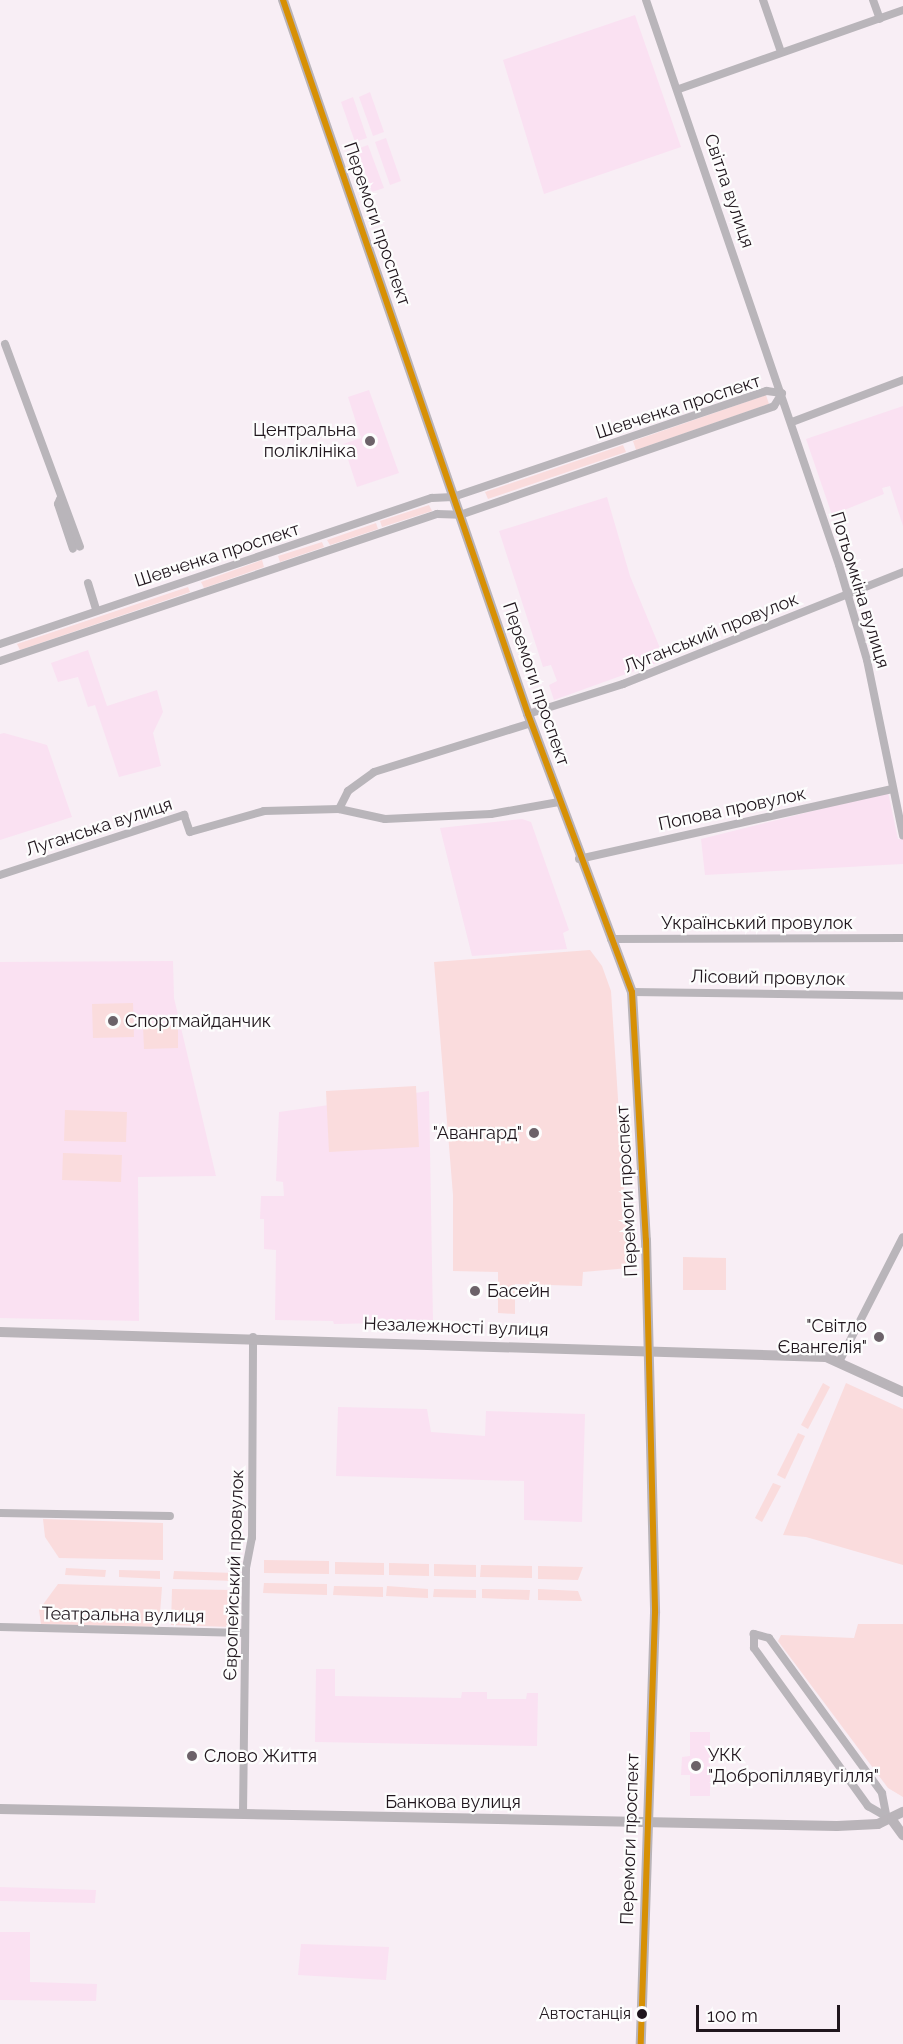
<!DOCTYPE html>
<html>
<head>
<meta charset="utf-8">
<style>
	body { margin:0 }
	#map { position:relative; width:903px; height:2044px; overflow:hidden; background:#f8eef5; font-family:Raleway,sans-serif }
	div>[style] { position:absolute }
	[style*='--x'] { left:calc(var(--x)*1px); top:calc(var(--y)*1px); width:calc(var(--w)*1px); rotate:calc(var(--a)*1deg) }
	.built>* { inset:0; background:#fae1f2 }
	.green>* { inset:0; background:#fadcdd }
	.street>* { height:8px; margin:-4px; padding:0 4px; transform-origin:4px; border-radius:4px; background:#b9b5ba }
	.secondary>* { height:10px; margin:-5px; padding:0 5px; transform-origin:5px; border-radius:5px; background:#b9b4b9 }
	.bus-1>* { height:6px; margin:-3px; padding:0 3px; transform-origin:3px; border-radius:3px; background:#d79004 }
	.dots>* { width:16px; height:16px; translate:-50% -50%; box-sizing:border-box; border:3px solid #fdfdfd; border-radius:50% }
	span { translate:-50% -50%; white-space:nowrap; text-align:center; line-height:1.15; -webkit-text-stroke:4.5px #fdfdfd; paint-order:stroke }
	.bus-label { font-size:16px; color:#20161d }
	.right { translate:-100% -50%; text-align:right }
	.street-label { font-size:18px; color:#20161d }
	.poi-label { font-size:18px; color:#20161d }
	.left { translate:0 -50%; text-align:left }
	.scale { position:absolute; left:696px; top:2005px; width:144px; height:27px; box-sizing:border-box; border:3px solid #20161d; border-top:0; padding-left:8px; font-size:18px; line-height:21px; white-space:nowrap; color:#20161d; -webkit-text-stroke:4px #fdfdfd; paint-order:stroke }
</style>
</head>
<body>
<div id="map">
	<div class="built">
		<div style="clip-path:polygon(635px 15px,681px 147px,544px 194px,503px 60px)"></div>
		<div style="clip-path:polygon(370px 92px,384px 132px,373px 136px,359px 97px)"></div>
		<div style="clip-path:polygon(353px 97px,367px 138px,355px 142px,341px 102px)"></div>
		<div style="clip-path:polygon(386px 138px,401px 181px,390px 185px,375px 142px)"></div>
		<div style="clip-path:polygon(368px 145px,384px 188px,372px 192px,357px 149px)"></div>
		<div style="clip-path:polygon(369px 390px,399px 473px,357px 487px,343px 444px,361px 438px,348px 397px)"></div>
		<div style="clip-path:polygon(903px 406px,903px 526px,890px 486px,882px 488px,884px 494px,832px 515px,806px 439px)"></div>
		<div style="clip-path:polygon(607px 497px,630px 576px,665px 660px,554px 700px,549px 685px,557px 681px,551px 665px,543px 667px,499px 531px)"></div>
		<div style="clip-path:polygon(88px 650px,107px 706px,157px 690px,163px 712px,153px 733px,161px 766px,119px 777px,95px 705px,88px 707px,78px 677px,58px 682px,51px 663px)"></div>
		<div style="clip-path:polygon(4px 733px,47px 745px,72px 817px,0 840px,0 734px)"></div>
		<div style="clip-path:polygon(888px 792px,898px 839px,903px 839px,903px 864px,705px 875px,701px 839px)"></div>
		<div style="clip-path:polygon(522px 819px,531px 822px,569px 930px,563px 933px,567px 949px,472px 956px,440px 828px)"></div>
		<div style="clip-path:polygon(173px 961px,174px 998px,216px 1176px,138px 1177px,139px 1321px,0 1318px,0 962px)"></div>
		<div style="clip-path:polygon(429px 1091px,433px 1322px,334px 1324px,333px 1321px,275px 1320px,276px 1250px,264px 1249px,264px 1219px,260px 1219px,261px 1196px,284px 1196px,283px 1182px,276px 1181px,279px 1112px)"></div>
		<div style="clip-path:polygon(338px 1407px,427px 1409px,431px 1432px,485px 1436px,486px 1411px,585px 1414px,582px 1522px,524px 1520px,524px 1481px,336px 1476px)"></div>
		<div style="clip-path:polygon(316px 1669px,335px 1669px,335px 1696px,461px 1698px,462px 1692px,487px 1692px,487px 1699px,526px 1699px,527px 1693px,538px 1693px,537px 1746px,315px 1742px)"></div>
		<div style="clip-path:polygon(690px 1732px,710px 1732px,710px 1796px,690px 1796px,690px 1775px,681px 1775px,682px 1757px,690px 1756px)"></div>
		<div style="clip-path:polygon(0 1887px,96px 1890px,95px 1903px,0 1901px)"></div>
		<div style="clip-path:polygon(0 1932px,30px 1932px,30px 1982px,97px 1984px,96px 2001px,0 2000px)"></div>
		<div style="clip-path:polygon(301px 1944px,389px 1947px,386px 1980px,298px 1975px)"></div>
	</div>
	<div class="green">
		<div style="clip-path:polygon(766px 395px,769px 404px,636px 450px,633px 441px)"></div>
		<div style="clip-path:polygon(623px 445px,626px 452px,488px 499px,485px 492px)"></div>
		<div style="clip-path:polygon(429px 505px,432px 511px,382px 527px,380px 521px)"></div>
		<div style="clip-path:polygon(376px 523px,378px 529px,330px 545px,327px 540px)"></div>
		<div style="clip-path:polygon(322px 542px,324px 547px,280px 562px,278px 556px)"></div>
		<div style="clip-path:polygon(262px 560px,264px 567px,204px 588px,201px 582px)"></div>
		<div style="clip-path:polygon(188px 587px,190px 592px,20px 650px,17px 644px)"></div>
		<div style="clip-path:polygon(590px 950px,602px 966px,611px 991px,629px 1268px,583px 1272px,582px 1286px,515px 1284px,515px 1314px,498px 1313px,498px 1272px,453px 1271px,453px 1195px,434px 962px)"></div>
		<div style="clip-path:polygon(133px 1003px,134px 1037px,93px 1038px,92px 1004px)"></div>
		<div style="clip-path:polygon(178px 1025px,178px 1048px,144px 1049px,143px 1026px)"></div>
		<div style="clip-path:polygon(416px 1086px,419px 1147px,329px 1152px,326px 1091px)"></div>
		<div style="clip-path:polygon(65px 1110px,127px 1112px,126px 1142px,64px 1141px)"></div>
		<div style="clip-path:polygon(63px 1153px,122px 1155px,121px 1182px,62px 1180px)"></div>
		<div style="clip-path:polygon(683px 1257px,726px 1258px,726px 1290px,683px 1290px)"></div>
		<div style="clip-path:polygon(823px 1383px,830px 1387px,808px 1429px,801px 1425px)"></div>
		<div style="clip-path:polygon(846px 1383px,903px 1409px,903px 1565px,806px 1537px,783px 1535px)"></div>
		<div style="clip-path:polygon(798px 1433px,805px 1436px,785px 1479px,777px 1475px)"></div>
		<div style="clip-path:polygon(773px 1483px,781px 1486px,762px 1522px,755px 1518px)"></div>
		<div style="clip-path:polygon(43px 1519px,163px 1523px,163px 1560px,59px 1558px,45px 1537px)"></div>
		<div style="clip-path:polygon(264px 1560px,329px 1561px,329px 1574px,264px 1573px)"></div>
		<div style="clip-path:polygon(335px 1562px,384px 1563px,384px 1575px,335px 1574px)"></div>
		<div style="clip-path:polygon(389px 1563px,429px 1564px,429px 1576px,389px 1575px)"></div>
		<div style="clip-path:polygon(434px 1564px,476px 1565px,476px 1577px,434px 1576px)"></div>
		<div style="clip-path:polygon(481px 1565px,532px 1566px,532px 1578px,480px 1577px)"></div>
		<div style="clip-path:polygon(538px 1566px,583px 1567px,578px 1580px,538px 1579px)"></div>
		<div style="clip-path:polygon(66px 1568px,106px 1570px,105px 1577px,65px 1575px)"></div>
		<div style="clip-path:polygon(119px 1570px,160px 1571px,160px 1579px,119px 1577px)"></div>
		<div style="clip-path:polygon(174px 1571px,234px 1573px,234px 1581px,173px 1579px)"></div>
		<div style="clip-path:polygon(264px 1583px,327px 1584px,327px 1595px,263px 1593px)"></div>
		<div style="clip-path:polygon(58px 1584px,162px 1587px,159px 1627px,41px 1624px,39px 1610px)"></div>
		<div style="clip-path:polygon(334px 1586px,383px 1587px,383px 1597px,333px 1595px)"></div>
		<div style="clip-path:polygon(387px 1586px,428px 1589px,428px 1598px,386px 1596px)"></div>
		<div style="clip-path:polygon(172px 1589px,232px 1590px,231px 1627px,171px 1625px)"></div>
		<div style="clip-path:polygon(434px 1589px,476px 1590px,476px 1598px,433px 1597px)"></div>
		<div style="clip-path:polygon(482px 1589px,530px 1590px,529px 1600px,482px 1598px)"></div>
		<div style="clip-path:polygon(538px 1589px,578px 1591px,582px 1601px,538px 1600px)"></div>
		<div style="clip-path:polygon(858px 1624px,903px 1624px,903px 1797px,888px 1788px,778px 1641px,781px 1635px,854px 1638px)"></div>
	</div>
	<div class="street">
		<div style="--x:646;--y:0;--w:597;--a:71.14"></div>
		<div style="--x:839;--y:565;--w:99;--a:73.6"></div>
		<div style="--x:867;--y:660;--w:179;--a:78.4"></div>
		<div style="--x:763;--y:0;--w:55;--a:70.9"></div>
		<div style="--x:873;--y:0;--w:20;--a:70"></div>
		<div style="--x:679;--y:89;--w:238;--a:-19.4"></div>
		<div style="--x:5;--y:344;--w:216;--a:69.7"></div>
		<div style="--x:792;--y:422;--w:119;--a:-20.7"></div>
		<div style="--x:60;--y:499;--w:5;--a:112"></div>
		<div style="--x:58;--y:504;--w:47;--a:71.6"></div>
		<div style="--x:88;--y:583;--w:28;--a:73"></div>
		<div style="--x:0;--y:644;--w:456;--a:-18.7"></div>
		<div style="--x:432;--y:498;--w:21;--a:-3"></div>
		<div style="--x:453;--y:497;--w:331;--a:-18.7"></div>
		<div style="--x:767;--y:391;--w:15;--a:8"></div>
		<div style="--x:0;--y:661;--w:461;--a:-18.6"></div>
		<div style="--x:437;--y:514;--w:23;--a:2"></div>
		<div style="--x:460;--y:515;--w:332;--a:-19.1"></div>
		<div style="--x:774;--y:406;--w:15;--a:-58"></div>
		<div style="--x:528;--y:714;--w:100;--a:-17.5"></div>
		<div style="--x:623;--y:684;--w:302;--a:-21.8"></div>
		<div style="--x:339;--y:809;--w:20;--a:-63"></div>
		<div style="--x:348;--y:791;--w:32;--a:-36"></div>
		<div style="--x:374;--y:772;--w:164;--a:-17.3"></div>
		<div style="--x:579;--y:859;--w:321;--a:-12.6"></div>
		<div style="--x:0;--y:875;--w:194;--a:-18.1"></div>
		<div style="--x:184;--y:815;--w:18;--a:71"></div>
		<div style="--x:190;--y:832;--w:77;--a:-15.8"></div>
		<div style="--x:264;--y:811;--w:75;--a:-1.5"></div>
		<div style="--x:339;--y:809;--w:47;--a:12.3"></div>
		<div style="--x:385;--y:819;--w:106;--a:-2.7"></div>
		<div style="--x:491;--y:814;--w:69;--a:-10"></div>
		<div style="--x:611;--y:939;--w:292;--a:-0.2"></div>
		<div style="--x:632;--y:992;--w:271;--a:0.8"></div>
		<div style="--x:839;--y:1362;--w:140;--a:-62.9"></div>
		<div style="--x:0;--y:1513;--w:170;--a:1"></div>
		<div style="--x:0;--y:1627;--w:245;--a:1.4"></div>
		<div style="--x:243;--y:1814;--w:246;--a:-89.3"></div>
		<div style="--x:246;--y:1568;--w:31;--a:-79"></div>
		<div style="--x:252;--y:1538;--w:201;--a:-89.7"></div>
		<div style="--x:886;--y:1814;--w:21;--a:-101"></div>
		<div style="--x:882;--y:1793;--w:192;--a:-126.1"></div>
		<div style="--x:769;--y:1638;--w:16;--a:-165"></div>
		<div style="--x:754;--y:1634;--w:14;--a:90"></div>
		<div style="--x:754;--y:1648;--w:195;--a:54.2"></div>
		<div style="--x:868;--y:1806;--w:28;--a:30"></div>
	</div>
	<div class="secondary">
		<div style="--x:283;--y:0;--w:755;--a:71.06"></div>
		<div style="--x:528;--y:714;--w:297;--a:69.5"></div>
		<div style="--x:632;--y:992;--w:248;--a:86.8"></div>
		<div style="--x:646;--y:1240;--w:373;--a:88.6"></div>
		<div style="--x:655;--y:1613;--w:431;--a:91.9"></div>
		<div style="--x:0;--y:1332;--w:826;--a:1.73"></div>
		<div style="--x:826;--y:1357;--w:85;--a:24.4"></div>
		<div style="--x:0;--y:1809;--w:837;--a:1.16"></div>
		<div style="--x:837;--y:1826;--w:41;--a:-2.8"></div>
		<div style="--x:878;--y:1824;--w:28;--a:-26"></div>
		<div style="--x:892;--y:1820;--w:19;--a:54"></div>
	</div>
	<div class="bus-1">
		<div style="--x:283;--y:0;--w:755;--a:71.06"></div>
		<div style="--x:528;--y:714;--w:297;--a:69.5"></div>
		<div style="--x:632;--y:992;--w:248;--a:86.8"></div>
		<div style="--x:646;--y:1240;--w:373;--a:88.6"></div>
		<div style="--x:655;--y:1613;--w:431;--a:91.9"></div>
	</div>
	<div class="dots">
		<div style="left:370px;top:441px;background:#6c6269"></div>
		<div style="left:113px;top:1021px;background:#6c6269"></div>
		<div style="left:534px;top:1133px;background:#6c6269"></div>
		<div style="left:475px;top:1291px;background:#6c6269"></div>
		<div style="left:879px;top:1337px;background:#6c6269"></div>
		<div style="left:192px;top:1756px;background:#6c6269"></div>
		<div style="left:696px;top:1766px;background:#6c6269"></div>
		<div style="left:642px;top:2014px;background:#20161d"></div>
	</div>
	<div class="bus-label">
		<span class="right" style="left:631px;top:2014px">Автостанція</span>
	</div>
	<div class="street-label">
		<span style="left:729px;top:191px;rotate:71deg">Світла вулиця</span>
		<span style="left:377px;top:224px;rotate:71deg">Перемоги проспект</span>
		<span style="left:678px;top:407px;rotate:-18deg">Шевченка проспект</span>
		<span style="left:217px;top:555px;rotate:-18deg">Шевченка проспект</span>
		<span style="left:860px;top:590px;rotate:73deg">Потьомкіна вулиця</span>
		<span style="left:711px;top:633px;rotate:-22deg">Луганський провулок</span>
		<span style="left:536px;top:684px;rotate:71deg">Перемоги проспект</span>
		<span style="left:732px;top:809px;rotate:-12deg">Попова провулок</span>
		<span style="left:99px;top:827px;rotate:-18deg">Луганська вулиця</span>
		<span style="left:757px;top:923px">Український провулок</span>
		<span style="left:768px;top:978px;rotate:1deg">Лісовий провулок</span>
		<span style="left:627px;top:1191px;rotate:-93deg">Перемоги проспект</span>
		<span style="left:456px;top:1327px;rotate:2deg">Незалежності вулиця</span>
		<span style="left:234px;top:1575px;rotate:-88deg">Європейський провулок</span>
		<span style="left:123px;top:1615px;rotate:1deg">Театральна вулиця</span>
		<span style="left:453px;top:1802px">Банкова вулиця</span>
		<span style="left:630px;top:1839px;rotate:-88deg">Перемоги проспект</span>
	</div>
	<div class="poi-label">
		<span class="right" style="left:356px;top:441px">Центральна<br>поліклініка</span>
		<span class="left" style="left:125px;top:1021px">Спортмайданчик</span>
		<span class="right" style="left:522px;top:1133px">"Авангард"</span>
		<span class="left" style="left:487px;top:1291px">Басейн</span>
		<span class="right" style="left:867px;top:1337px">"Світло<br>Євангелія"</span>
		<span class="left" style="left:204px;top:1756px">Слово Життя</span>
		<span class="left" style="left:708px;top:1766px">УКК<br>"Добропіллявугілля"</span>
	</div>
	<div class="scale">100 m</div>
</div>
</body>
</html>
